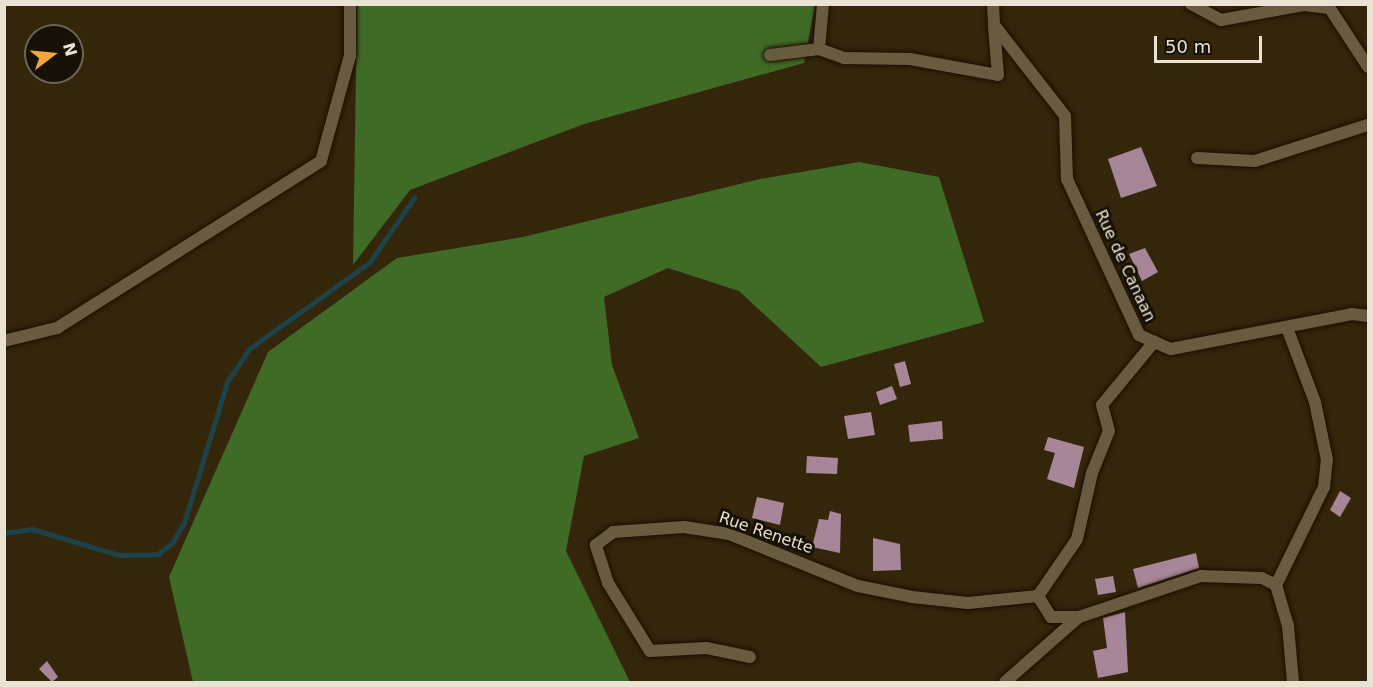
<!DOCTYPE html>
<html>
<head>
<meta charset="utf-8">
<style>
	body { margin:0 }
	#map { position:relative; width:1373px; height:687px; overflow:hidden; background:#33260a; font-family:"DejaVu Sans",sans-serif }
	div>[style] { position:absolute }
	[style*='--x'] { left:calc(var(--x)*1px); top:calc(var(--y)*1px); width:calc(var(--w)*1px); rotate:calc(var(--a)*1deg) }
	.forest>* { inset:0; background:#406b26 }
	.stream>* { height:4.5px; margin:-2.25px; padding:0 2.25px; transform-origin:2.25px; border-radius:2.25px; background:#1d4348 }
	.building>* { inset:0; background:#a68698 }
	.roads { filter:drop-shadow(0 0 2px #1a0e00) drop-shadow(0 0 2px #1a0e00) }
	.street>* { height:12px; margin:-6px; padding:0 6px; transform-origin:6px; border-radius:6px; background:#695b3f }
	span { translate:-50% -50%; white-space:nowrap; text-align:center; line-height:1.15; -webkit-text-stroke:6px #161005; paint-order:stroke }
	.street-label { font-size:16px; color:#eae2d2 }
	.frame { position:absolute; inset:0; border:6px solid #eae2d2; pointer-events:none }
	.north { position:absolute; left:24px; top:24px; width:60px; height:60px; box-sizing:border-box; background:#161005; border:2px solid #6b6457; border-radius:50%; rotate:74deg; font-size:16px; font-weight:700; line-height:24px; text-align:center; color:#eae2d2 }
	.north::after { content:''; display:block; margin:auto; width:21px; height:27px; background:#efa73d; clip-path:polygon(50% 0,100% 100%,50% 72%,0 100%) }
	.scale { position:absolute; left:1154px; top:36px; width:108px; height:27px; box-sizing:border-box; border:3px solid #eae2d2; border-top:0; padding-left:8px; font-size:18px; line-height:21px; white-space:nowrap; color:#eae2d2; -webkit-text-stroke:4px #161005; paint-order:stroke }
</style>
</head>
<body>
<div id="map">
	<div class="forest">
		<div style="clip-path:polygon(357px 5px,815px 5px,804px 63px,584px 124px,410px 190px,353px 265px)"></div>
		<div style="clip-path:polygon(859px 162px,939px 177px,984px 322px,821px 367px,739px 291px,668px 268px,604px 297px,612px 365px,639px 438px,584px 456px,566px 551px,630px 682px,193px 682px,169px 577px,268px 352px,397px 258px,523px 237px,760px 179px)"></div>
	</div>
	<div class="stream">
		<div style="--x:4;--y:533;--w:28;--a:-8"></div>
		<div style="--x:32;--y:529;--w:91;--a:16.6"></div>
		<div style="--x:119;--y:555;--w:39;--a:-1"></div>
		<div style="--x:158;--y:554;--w:18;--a:-38"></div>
		<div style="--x:172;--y:543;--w:23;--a:-59"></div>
		<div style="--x:184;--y:523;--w:147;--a:-73"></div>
		<div style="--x:227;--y:382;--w:40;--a:-56"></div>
		<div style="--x:249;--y:349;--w:149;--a:-35.7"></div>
		<div style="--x:370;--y:262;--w:78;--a:-55.5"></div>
	</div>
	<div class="building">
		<div style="clip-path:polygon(1141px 147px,1157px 186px,1121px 198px,1108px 159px)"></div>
		<div style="clip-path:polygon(1145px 248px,1158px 272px,1142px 281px,1129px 254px)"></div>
		<div style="clip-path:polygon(905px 361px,911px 384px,900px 387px,894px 364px)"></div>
		<div style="clip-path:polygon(892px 386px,897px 399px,880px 405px,876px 392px)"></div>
		<div style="clip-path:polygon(871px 412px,875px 435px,848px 439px,844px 416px)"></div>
		<div style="clip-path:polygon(942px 421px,943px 439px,910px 442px,908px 425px)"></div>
		<div style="clip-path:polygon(1048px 437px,1084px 447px,1074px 488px,1047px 479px,1055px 453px,1044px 450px)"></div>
		<div style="clip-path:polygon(807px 456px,838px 458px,837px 474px,806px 473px)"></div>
		<div style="clip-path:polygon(1340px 491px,1351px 498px,1340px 517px,1330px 510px)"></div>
		<div style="clip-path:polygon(757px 497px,784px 503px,780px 525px,752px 518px)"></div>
		<div style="clip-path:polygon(830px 511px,841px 514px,840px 553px,812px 547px,819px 519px,828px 520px)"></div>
		<div style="clip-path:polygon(873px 538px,900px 544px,901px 570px,873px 571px)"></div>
		<div style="clip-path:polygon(1196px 553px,1199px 568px,1138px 588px,1133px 569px)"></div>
		<div style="clip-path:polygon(1113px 576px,1116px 592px,1098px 595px,1095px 579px)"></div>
		<div style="clip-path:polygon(1125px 612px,1128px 672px,1098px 678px,1093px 651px,1107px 648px,1103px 618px)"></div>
		<div style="clip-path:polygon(47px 661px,58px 677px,52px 682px,39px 669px)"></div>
	</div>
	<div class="roads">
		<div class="street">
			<div style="--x:993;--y:4;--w:21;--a:87"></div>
			<div style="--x:994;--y:25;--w:115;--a:52"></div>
			<div style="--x:1065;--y:116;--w:63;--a:88.2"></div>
			<div style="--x:1067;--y:179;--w:172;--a:65.2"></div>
			<div style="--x:1139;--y:335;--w:35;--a:24"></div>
			<div style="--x:1171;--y:349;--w:184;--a:-10.9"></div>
			<div style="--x:1352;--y:314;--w:16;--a:7"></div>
			<div style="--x:1191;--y:4;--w:34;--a:28"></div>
			<div style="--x:1221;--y:20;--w:84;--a:-10.2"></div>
			<div style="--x:1304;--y:5;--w:25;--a:7"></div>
			<div style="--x:1327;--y:4;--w:75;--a:56.9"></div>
			<div style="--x:819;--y:49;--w:45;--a:-84.9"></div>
			<div style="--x:770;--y:55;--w:49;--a:-7"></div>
			<div style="--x:819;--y:49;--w:27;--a:20"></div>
			<div style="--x:844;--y:58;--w:66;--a:0.9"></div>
			<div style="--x:910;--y:59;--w:89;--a:10.3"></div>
			<div style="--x:998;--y:75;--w:49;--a:-94.7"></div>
			<div style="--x:1197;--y:158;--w:58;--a:3"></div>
			<div style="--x:1255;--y:161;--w:119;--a:-17.7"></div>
			<div style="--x:4;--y:341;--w:55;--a:-13.8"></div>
			<div style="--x:57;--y:328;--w:312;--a:-32.3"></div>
			<div style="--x:321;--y:161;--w:109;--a:-74.6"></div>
			<div style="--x:350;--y:56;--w:52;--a:-90"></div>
			<div style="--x:1276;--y:585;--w:109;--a:-63.9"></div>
			<div style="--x:1324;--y:487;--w:27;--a:-84"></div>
			<div style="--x:1327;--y:460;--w:59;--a:-101.7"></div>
			<div style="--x:1315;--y:402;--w:79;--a:-110.7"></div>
			<div style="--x:1079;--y:617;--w:28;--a:180"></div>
			<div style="--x:1051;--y:617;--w:25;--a:-122"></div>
			<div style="--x:1038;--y:596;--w:69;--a:-55.6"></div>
			<div style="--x:1077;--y:539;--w:68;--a:-77.2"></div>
			<div style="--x:1092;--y:473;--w:45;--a:-68"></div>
			<div style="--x:1109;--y:431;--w:27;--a:-105"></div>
			<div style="--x:1102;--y:405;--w:82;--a:-50.5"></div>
			<div style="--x:750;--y:657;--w:45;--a:-168.4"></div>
			<div style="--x:706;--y:648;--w:56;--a:176.9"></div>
			<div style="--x:650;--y:651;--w:80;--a:-121.7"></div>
			<div style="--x:608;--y:583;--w:40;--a:-108"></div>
			<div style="--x:596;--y:545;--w:21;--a:-37"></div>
			<div style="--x:613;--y:532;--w:71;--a:-4"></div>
			<div style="--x:684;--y:527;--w:46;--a:8.8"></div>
			<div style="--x:729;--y:534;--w:139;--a:22"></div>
			<div style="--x:858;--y:586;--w:55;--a:11.5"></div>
			<div style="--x:912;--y:597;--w:56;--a:6.1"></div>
			<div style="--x:968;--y:603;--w:70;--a:-5.7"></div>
			<div style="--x:1005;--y:682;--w:98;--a:-41.3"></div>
			<div style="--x:1079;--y:617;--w:129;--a:-18.6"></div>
			<div style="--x:1201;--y:576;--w:61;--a:1.9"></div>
			<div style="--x:1262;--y:578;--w:16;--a:27"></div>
			<div style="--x:1276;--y:585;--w:43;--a:73.7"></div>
			<div style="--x:1288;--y:626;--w:56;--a:84.9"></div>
		</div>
	</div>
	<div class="street-label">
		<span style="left:1125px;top:266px;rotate:65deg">Rue de Canaan</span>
		<span style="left:766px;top:533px;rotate:19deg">Rue Renette</span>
	</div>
	<div class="frame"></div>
	<div class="north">N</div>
	<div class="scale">50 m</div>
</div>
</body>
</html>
